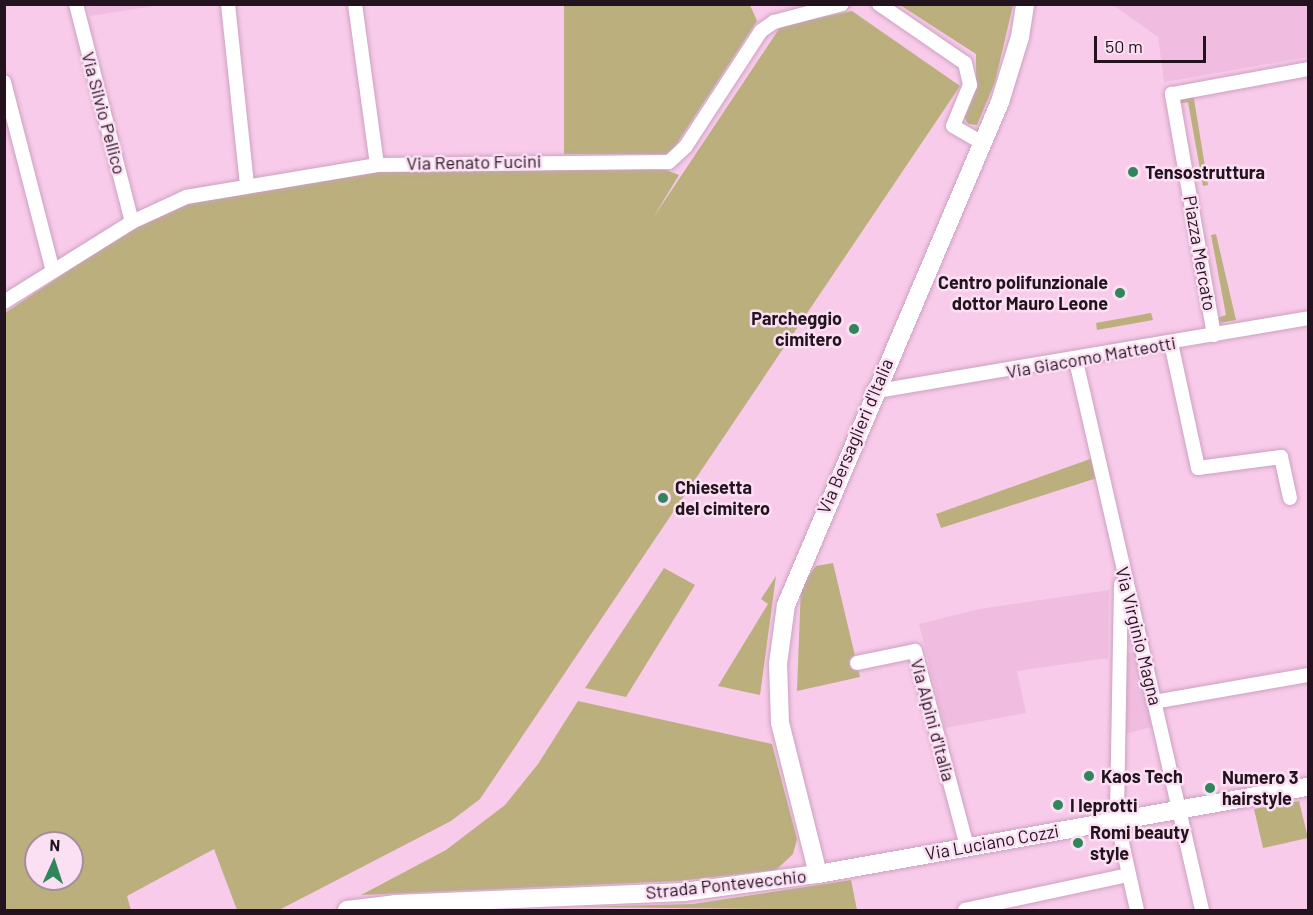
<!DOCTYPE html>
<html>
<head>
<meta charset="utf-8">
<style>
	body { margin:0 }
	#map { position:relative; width:1313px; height:915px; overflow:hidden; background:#f9cbeb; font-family:Barlow,sans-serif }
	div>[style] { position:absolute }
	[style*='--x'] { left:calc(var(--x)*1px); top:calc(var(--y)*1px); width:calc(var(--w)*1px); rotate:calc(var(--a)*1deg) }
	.built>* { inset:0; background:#f0bde0 }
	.green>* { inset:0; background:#baaf7d }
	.roads { filter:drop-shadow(0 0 2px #cca1bf) drop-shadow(0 0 2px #cca1bf) }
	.street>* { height:14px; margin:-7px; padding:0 7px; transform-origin:7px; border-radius:7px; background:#fff }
	.secondary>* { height:18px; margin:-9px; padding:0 9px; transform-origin:9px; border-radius:9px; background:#fff }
	.dots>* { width:16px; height:16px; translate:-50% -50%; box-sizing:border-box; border:3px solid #fbdff2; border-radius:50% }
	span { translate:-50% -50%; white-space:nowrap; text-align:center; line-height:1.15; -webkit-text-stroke:5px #fbdff2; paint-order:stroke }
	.street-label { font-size:18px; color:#23131f }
	.poi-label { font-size:18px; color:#23131f; font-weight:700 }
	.left { translate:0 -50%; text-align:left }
	.right { translate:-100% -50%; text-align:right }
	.frame { position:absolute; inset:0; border:6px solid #23131f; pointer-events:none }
	.north { position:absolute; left:24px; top:831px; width:60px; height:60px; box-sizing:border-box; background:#fbdff2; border:2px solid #a58d9e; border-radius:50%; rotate:3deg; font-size:16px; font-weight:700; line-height:24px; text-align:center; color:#23131f }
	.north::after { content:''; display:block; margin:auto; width:21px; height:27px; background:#30865a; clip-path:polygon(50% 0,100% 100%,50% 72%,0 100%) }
	.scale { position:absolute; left:1094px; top:36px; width:112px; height:27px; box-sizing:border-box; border:3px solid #23131f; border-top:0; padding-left:8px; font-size:18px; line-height:21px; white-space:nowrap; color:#23131f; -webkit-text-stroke:4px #fbdff2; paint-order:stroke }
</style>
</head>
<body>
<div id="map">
	<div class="built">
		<div style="clip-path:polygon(87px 5px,161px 4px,161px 5px,90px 16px)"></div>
		<div style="clip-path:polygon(1113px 5px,1308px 5px,1308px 57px,1165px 82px,1165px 87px,1158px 37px)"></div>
		<div style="clip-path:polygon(1109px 590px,1108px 658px,1017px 671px,1026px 713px,945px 728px,919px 624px,979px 609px)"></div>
		<div style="clip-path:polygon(1136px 652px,1151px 727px,1126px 734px,1127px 653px)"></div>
	</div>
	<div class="green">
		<div style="clip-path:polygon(564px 5px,750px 5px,757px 21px,670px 154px,564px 154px)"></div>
		<div style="clip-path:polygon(900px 5px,1013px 5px,995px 82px,977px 125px,968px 124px,963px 115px,976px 90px,976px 54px)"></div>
		<div style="clip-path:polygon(evenodd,852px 11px,960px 86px,480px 799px,451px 821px,279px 910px,237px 910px,214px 849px,127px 896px,131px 910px,5px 910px,5px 313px,126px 232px,197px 200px,370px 172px,557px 165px,666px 170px,679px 175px,653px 218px,781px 26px,852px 11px,36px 843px,72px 843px,72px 879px,36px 879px,36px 843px)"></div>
		<div style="clip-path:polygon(1193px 93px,1208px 185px,1203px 186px,1188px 102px,1177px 104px,1176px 96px)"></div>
		<div style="clip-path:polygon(1216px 234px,1236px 320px,1218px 323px,1217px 318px,1226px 315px,1211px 235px)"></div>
		<div style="clip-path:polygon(1151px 313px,1153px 320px,1097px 330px,1096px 323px)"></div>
		<div style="clip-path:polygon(1093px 458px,1097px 478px,941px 528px,936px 514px)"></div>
		<div style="clip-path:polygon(833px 563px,860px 677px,797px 691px,801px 586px,816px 566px)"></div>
		<div style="clip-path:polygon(664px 568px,695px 585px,626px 697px,585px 688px)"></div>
		<div style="clip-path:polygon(776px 576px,760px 695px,718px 686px,768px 604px,761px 599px)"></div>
		<div style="clip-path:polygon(578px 701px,772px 744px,797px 839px,793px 854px,776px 870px,679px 881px,361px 895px,446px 850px,505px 805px,538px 764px)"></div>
		<div style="clip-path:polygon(1299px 801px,1308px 838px,1263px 848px,1254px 809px)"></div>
		<div style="clip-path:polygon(851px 880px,857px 910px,578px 907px,693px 904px)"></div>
	</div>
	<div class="roads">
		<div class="street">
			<div style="--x:76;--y:4;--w:225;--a:75.6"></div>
			<div style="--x:228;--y:4;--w:182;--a:84"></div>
			<div style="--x:355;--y:4;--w:162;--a:82.2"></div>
			<div style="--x:879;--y:4;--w:104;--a:34.5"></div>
			<div style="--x:965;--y:63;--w:23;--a:77"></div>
			<div style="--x:970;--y:85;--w:44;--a:112.5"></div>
			<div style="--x:953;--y:126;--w:34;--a:30"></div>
			<div style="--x:4;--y:82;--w:195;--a:75.5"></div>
			<div style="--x:4;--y:302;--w:151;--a:-32"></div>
			<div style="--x:132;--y:222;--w:60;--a:-24.8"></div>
			<div style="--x:186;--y:197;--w:194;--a:-9.5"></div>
			<div style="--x:377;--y:165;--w:292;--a:-0.6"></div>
			<div style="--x:669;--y:162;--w:23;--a:-43"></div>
			<div style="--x:686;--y:146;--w:137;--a:-56.9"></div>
			<div style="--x:761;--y:31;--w:16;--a:-35"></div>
			<div style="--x:774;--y:22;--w:70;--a:-14.8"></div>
			<div style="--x:1214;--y:335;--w:245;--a:-99.9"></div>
			<div style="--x:1172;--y:94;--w:138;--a:-10.4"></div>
			<div style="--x:1171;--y:343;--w:128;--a:77.8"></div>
			<div style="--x:1198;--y:468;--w:84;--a:-7.5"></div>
			<div style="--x:1281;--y:457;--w:42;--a:77.6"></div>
			<div style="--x:1076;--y:361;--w:563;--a:77.07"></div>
			<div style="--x:872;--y:392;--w:442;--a:-9.6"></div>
			<div style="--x:1121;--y:584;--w:236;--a:91"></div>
			<div style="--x:1117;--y:820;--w:92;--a:77.5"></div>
			<div style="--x:857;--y:663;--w:59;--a:-11.7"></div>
			<div style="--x:915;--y:651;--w:202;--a:75.1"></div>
			<div style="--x:1154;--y:702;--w:156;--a:-9.9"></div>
			<div style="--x:965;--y:910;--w:167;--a:-12.1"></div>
		</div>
		<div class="secondary">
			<div style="--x:818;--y:874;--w:156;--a:-104.1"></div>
			<div style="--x:780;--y:723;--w:59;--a:-91.9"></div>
			<div style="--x:778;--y:664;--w:60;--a:-82.3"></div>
			<div style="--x:786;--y:605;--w:547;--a:-66.95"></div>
			<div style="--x:1000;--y:102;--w:68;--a:-72.9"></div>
			<div style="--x:1020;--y:37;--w:33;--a:-81"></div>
			<div style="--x:347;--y:910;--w:48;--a:-7.1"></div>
			<div style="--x:395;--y:904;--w:289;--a:-2.4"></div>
			<div style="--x:684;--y:892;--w:135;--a:-7.7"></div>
			<div style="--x:818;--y:874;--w:498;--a:-10.1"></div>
		</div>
	</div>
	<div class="dots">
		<div style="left:1133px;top:172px;background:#30865a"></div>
		<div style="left:1120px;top:293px;background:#30865a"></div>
		<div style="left:854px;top:329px;background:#30865a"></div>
		<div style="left:663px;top:498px;background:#30865a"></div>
		<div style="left:1089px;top:776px;background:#30865a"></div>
		<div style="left:1210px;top:788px;background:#30865a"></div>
		<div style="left:1058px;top:805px;background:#30865a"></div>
		<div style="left:1078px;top:843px;background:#30865a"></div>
	</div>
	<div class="street-label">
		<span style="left:104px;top:113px;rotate:75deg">Via Silvio Pellico</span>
		<span style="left:474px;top:162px;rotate:-1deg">Via Renato Fucini</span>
		<span style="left:1200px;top:253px;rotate:80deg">Piazza Mercato</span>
		<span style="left:1091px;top:357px;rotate:-10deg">Via Giacomo Matteotti</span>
		<span style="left:855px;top:436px;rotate:-67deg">Via Bersaglieri d'Italia</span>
		<span style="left:1139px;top:636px;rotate:76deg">Via Virginio Magna</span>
		<span style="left:933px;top:720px;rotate:75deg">Via Alpini d'Italia</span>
		<span style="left:992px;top:842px;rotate:-10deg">Via Luciano Cozzi</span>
		<span style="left:726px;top:884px;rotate:-6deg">Strada Pontevecchio</span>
	</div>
	<div class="poi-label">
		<span class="left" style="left:1145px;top:172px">Tensostruttura</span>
		<span class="right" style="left:1108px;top:293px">Centro polifunzionale<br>dottor Mauro Leone</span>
		<span class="right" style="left:842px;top:329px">Parcheggio<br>cimitero</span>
		<span class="left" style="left:675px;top:498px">Chiesetta<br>del cimitero</span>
		<span class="left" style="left:1101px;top:776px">Kaos Tech</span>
		<span class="left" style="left:1222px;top:788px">Numero 3<br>hairstyle</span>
		<span class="left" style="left:1070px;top:805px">I leprotti</span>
		<span class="left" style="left:1090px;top:843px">Romi beauty<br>style</span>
	</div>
	<div class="frame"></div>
	<div class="north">N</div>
	<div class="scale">50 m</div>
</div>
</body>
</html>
